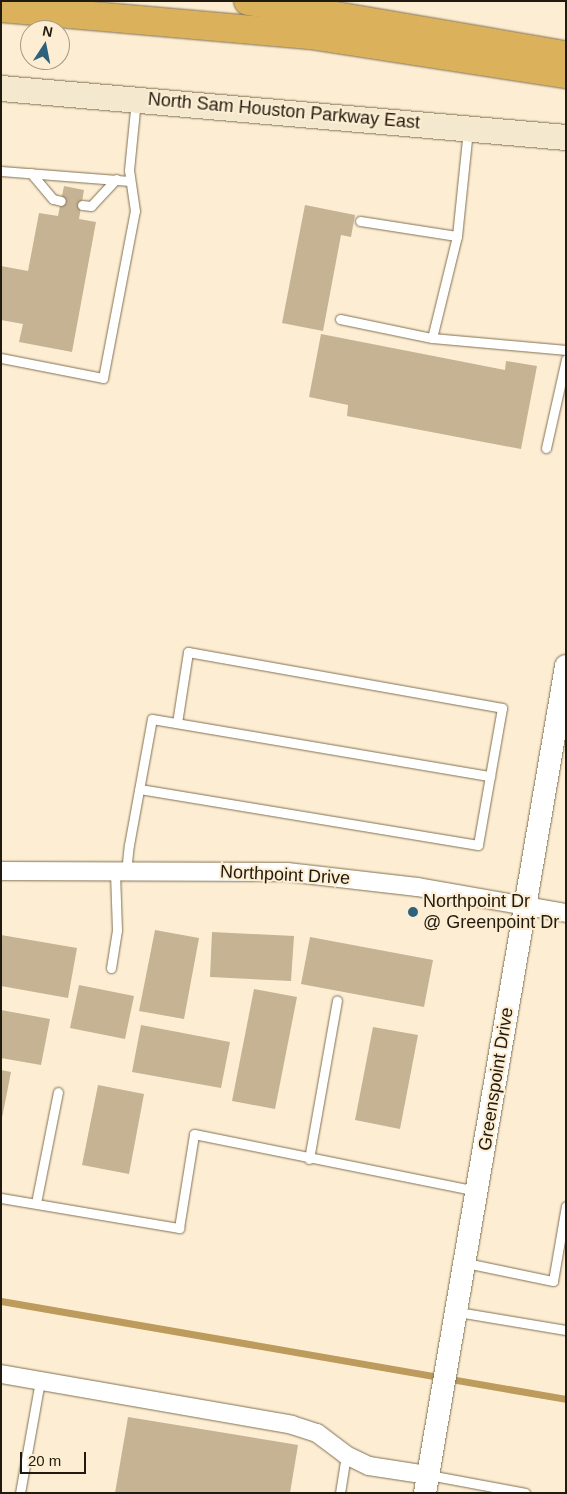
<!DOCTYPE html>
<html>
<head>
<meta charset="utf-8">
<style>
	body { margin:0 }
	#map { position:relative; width:567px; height:1494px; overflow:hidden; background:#fdeed3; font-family:Arial,sans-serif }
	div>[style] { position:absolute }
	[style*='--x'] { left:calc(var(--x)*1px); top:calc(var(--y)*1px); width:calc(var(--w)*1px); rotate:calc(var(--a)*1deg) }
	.stream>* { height:7px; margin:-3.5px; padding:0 3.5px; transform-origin:3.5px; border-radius:3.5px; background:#bc9b5c }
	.building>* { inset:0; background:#c5b393 }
	.roads { filter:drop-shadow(0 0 1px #817153) drop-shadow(0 0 1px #817153) }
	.service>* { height:9px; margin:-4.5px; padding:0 4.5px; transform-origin:4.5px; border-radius:4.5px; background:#fff }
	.minor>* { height:18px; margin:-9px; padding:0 9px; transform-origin:9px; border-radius:9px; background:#fff }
	.tertiary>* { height:22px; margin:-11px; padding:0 11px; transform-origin:11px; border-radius:11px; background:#fff }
	.secondary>* { height:25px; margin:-12.5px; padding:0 12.5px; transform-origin:12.5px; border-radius:12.5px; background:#f4e8ce }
	.motorway>* { height:28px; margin:-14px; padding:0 14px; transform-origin:14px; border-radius:14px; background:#dcb15c }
	.dots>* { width:14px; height:14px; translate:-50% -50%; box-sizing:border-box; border:2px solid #fdeed3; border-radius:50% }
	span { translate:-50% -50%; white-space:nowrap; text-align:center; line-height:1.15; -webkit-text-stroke:4px #fdeed3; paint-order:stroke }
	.street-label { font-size:18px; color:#211a0e }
	.poi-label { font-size:18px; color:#211a0e }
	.left { translate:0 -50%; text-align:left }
	.frame { position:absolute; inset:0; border:2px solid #211a0e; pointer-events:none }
	.north { position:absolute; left:20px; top:20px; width:50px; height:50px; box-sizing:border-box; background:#fdeed3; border:1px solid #a59984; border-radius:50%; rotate:11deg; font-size:14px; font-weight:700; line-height:20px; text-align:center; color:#211a0e }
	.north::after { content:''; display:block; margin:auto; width:18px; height:22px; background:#2c627d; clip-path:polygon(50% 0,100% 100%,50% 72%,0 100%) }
	.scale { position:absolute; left:20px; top:1452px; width:66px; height:22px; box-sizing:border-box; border:2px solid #211a0e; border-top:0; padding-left:6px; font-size:15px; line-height:18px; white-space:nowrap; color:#211a0e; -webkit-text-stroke:4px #fdeed3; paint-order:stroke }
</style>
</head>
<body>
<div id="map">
	<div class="stream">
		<div style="--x:1;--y:1301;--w:573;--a:9.84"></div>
	</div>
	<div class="building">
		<div style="clip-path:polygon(64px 186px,84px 190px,79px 219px,96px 222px,72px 352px,19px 342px,23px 324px,1px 320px,1px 266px,28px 271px,39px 213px,58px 216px)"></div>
		<div style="clip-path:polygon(305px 205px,355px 215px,351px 237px,341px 235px,323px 331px,282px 323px)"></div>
		<div style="clip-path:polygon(321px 334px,505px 370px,506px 361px,537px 366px,521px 449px,347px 416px,348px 405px,309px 397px)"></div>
		<div style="clip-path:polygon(155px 930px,199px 938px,184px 1019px,139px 1011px)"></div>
		<div style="clip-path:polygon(212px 932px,294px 936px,291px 981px,210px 977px)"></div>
		<div style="clip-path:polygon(1px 935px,77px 948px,68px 998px,1px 986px)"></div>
		<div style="clip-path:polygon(310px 937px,433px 960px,424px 1007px,301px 984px)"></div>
		<div style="clip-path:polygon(79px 985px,134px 996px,125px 1039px,70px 1028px)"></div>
		<div style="clip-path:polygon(254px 989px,297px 997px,275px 1109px,232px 1101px)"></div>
		<div style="clip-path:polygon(1px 1010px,50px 1019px,41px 1065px,1px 1058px)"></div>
		<div style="clip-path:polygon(141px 1025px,230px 1042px,221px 1088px,132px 1072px)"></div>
		<div style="clip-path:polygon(373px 1027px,418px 1035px,400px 1129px,355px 1120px)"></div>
		<div style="clip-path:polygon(1px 1070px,11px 1072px,2px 1118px,1px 1118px)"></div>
		<div style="clip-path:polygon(98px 1085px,144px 1094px,129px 1174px,82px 1165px)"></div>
		<div style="clip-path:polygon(128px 1417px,298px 1445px,290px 1493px,115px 1493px)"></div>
	</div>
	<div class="roads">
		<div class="service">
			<div style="--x:1;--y:171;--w:129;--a:4.4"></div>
			<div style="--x:31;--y:173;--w:34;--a:50"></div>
			<div style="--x:53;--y:199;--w:8;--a:14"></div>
			<div style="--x:82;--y:205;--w:9;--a:6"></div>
			<div style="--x:91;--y:206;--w:37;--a:-47"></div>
			<div style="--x:360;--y:221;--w:98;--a:8.8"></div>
			<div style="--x:340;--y:319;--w:94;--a:11.7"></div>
			<div style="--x:432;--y:338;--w:135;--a:5.1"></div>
			<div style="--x:432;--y:338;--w:105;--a:-76.2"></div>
			<div style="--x:457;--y:236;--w:107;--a:-84.1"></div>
			<div style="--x:1;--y:358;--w:104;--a:11.1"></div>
			<div style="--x:103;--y:378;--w:170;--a:-79.2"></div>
			<div style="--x:135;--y:211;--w:41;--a:-98.3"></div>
			<div style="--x:129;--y:170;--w:70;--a:-84.3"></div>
			<div style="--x:546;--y:448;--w:91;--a:-77.3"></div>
			<div style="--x:177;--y:723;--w:72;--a:-81.2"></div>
			<div style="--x:188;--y:652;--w:319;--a:10.1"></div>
			<div style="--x:502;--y:708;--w:69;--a:100"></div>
			<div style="--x:126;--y:872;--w:27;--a:-84"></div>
			<div style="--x:129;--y:845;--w:128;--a:-79.7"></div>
			<div style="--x:152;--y:719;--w:343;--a:9.6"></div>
			<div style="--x:490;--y:776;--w:70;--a:99.9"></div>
			<div style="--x:478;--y:845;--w:343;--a:-170.6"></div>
			<div style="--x:111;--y:968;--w:38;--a:-81"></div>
			<div style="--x:117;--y:930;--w:58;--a:-92"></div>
			<div style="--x:309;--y:1159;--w:161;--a:-80"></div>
			<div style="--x:1;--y:1198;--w:181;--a:9.6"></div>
			<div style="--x:179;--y:1228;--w:95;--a:-80.9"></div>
			<div style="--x:194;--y:1134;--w:288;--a:11.4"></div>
			<div style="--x:36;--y:1203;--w:113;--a:-78.8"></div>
			<div style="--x:466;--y:1263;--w:89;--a:11.7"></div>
			<div style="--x:553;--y:1281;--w:76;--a:-80.2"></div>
			<div style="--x:458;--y:1312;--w:109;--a:9.5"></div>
			<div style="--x:429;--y:1475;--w:98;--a:10.6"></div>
			<div style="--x:20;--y:1493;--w:114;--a:-79.9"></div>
			<div style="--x:340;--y:1493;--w:38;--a:-81"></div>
		</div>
		<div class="minor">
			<div style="--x:1;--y:871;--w:286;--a:0.2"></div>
			<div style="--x:287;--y:872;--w:131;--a:6.6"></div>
			<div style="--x:417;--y:887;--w:151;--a:9.9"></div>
			<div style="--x:1;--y:1374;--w:295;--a:9.9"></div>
			<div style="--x:292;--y:1425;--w:26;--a:18"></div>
			<div style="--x:317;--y:1433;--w:36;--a:37"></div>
			<div style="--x:346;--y:1455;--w:25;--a:26"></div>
			<div style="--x:369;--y:1466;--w:60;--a:8.7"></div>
		</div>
		<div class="tertiary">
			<div style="--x:425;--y:1493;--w:839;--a:-80.32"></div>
		</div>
		<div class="secondary">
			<div style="--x:1;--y:88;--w:567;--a:4.96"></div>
		</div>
		<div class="motorway">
			<div style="--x:248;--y:1;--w:322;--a:9.7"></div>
			<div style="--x:1;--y:8;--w:310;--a:5"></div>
			<div style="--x:310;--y:35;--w:259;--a:8.7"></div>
		</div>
	</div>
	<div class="dots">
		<div style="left:413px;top:912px;background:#2c627d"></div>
	</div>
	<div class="street-label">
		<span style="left:284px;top:111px;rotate:5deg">North Sam Houston Parkway East</span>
		<span style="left:285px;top:875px;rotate:3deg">Northpoint Drive</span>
		<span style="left:496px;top:1079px;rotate:-81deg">Greenspoint Drive</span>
	</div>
	<div class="poi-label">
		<span class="left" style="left:423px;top:912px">Northpoint Dr<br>@ Greenpoint Dr</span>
	</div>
	<div class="frame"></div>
	<div class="north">N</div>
	<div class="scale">20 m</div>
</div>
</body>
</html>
